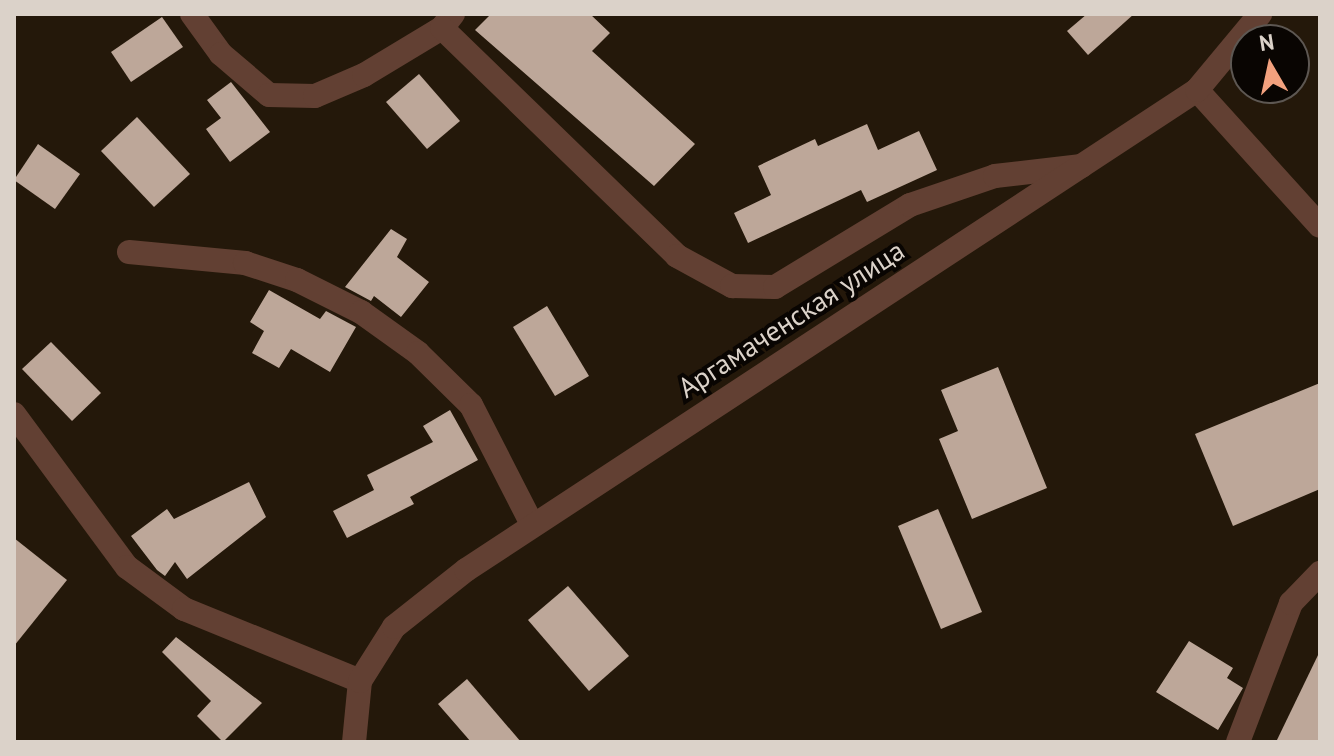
<!DOCTYPE html>
<html>
<head>
<meta charset="utf-8">
<style>
	body { margin:0 }
	#map { position:relative; width:1334px; height:756px; overflow:hidden; background:#24180a; font-family:"PT Sans",sans-serif }
	div>[style] { position:absolute }
	[style*='--x'] { left:calc(var(--x)*1px); top:calc(var(--y)*1px); width:calc(var(--w)*1px); rotate:calc(var(--a)*1deg) }
	.building>* { inset:0; background:#bda799 }
	.minor>* { height:24px; margin:-12px; padding:0 12px; transform-origin:12px; border-radius:12px; background:#624033 }
	.tertiary>* { height:24px; margin:-12px; padding:0 12px; transform-origin:12px; border-radius:12px; background:#624033 }
	span { translate:-50% -50%; white-space:nowrap; text-align:center; line-height:1.15; -webkit-text-stroke:8px #090502; paint-order:stroke }
	.street-label { font-size:28px; color:#dbd2c9 }
	.frame { position:absolute; inset:0; border:16px solid #dbd2c9; pointer-events:none }
	.north { position:absolute; left:1230px; top:24px; width:80px; height:80px; box-sizing:border-box; background:#090502; border:2px solid #5d5752; border-radius:50%; rotate:351deg; font-size:22px; font-weight:700; line-height:32px; text-align:center; color:#dbd2c9 }
	.north::after { content:''; display:block; margin:auto; width:28px; height:36px; background:#f2a17e; clip-path:polygon(50% 0,100% 100%,50% 72%,0 100%) }
</style>
</head>
<body>
<div id="map">
	<div class="building">
		<div style="clip-path:polygon(491px 14px,590px 14px,610px 33px,592px 51px,695px 144px,654px 186px,475px 30px)"></div>
		<div style="clip-path:polygon(1087px 14px,1134px 14px,1088px 55px,1067px 31px)"></div>
		<div style="clip-path:polygon(162px 17px,183px 47px,131px 82px,111px 52px)"></div>
		<div style="clip-path:polygon(419px 74px,460px 121px,427px 149px,386px 102px)"></div>
		<div style="clip-path:polygon(231px 82px,270px 132px,230px 162px,206px 129px,221px 118px,207px 100px)"></div>
		<div style="clip-path:polygon(137px 117px,190px 174px,154px 207px,101px 151px)"></div>
		<div style="clip-path:polygon(867px 124px,878px 150px,919px 131px,937px 170px,867px 202px,861px 190px,748px 243px,734px 213px,771px 195px,758px 166px,815px 139px,818px 146px)"></div>
		<div style="clip-path:polygon(38px 144px,80px 174px,55px 209px,14px 180px)"></div>
		<div style="clip-path:polygon(391px 229px,407px 239px,397px 257px,429px 282px,401px 317px,374px 296px,371px 301px,345px 287px)"></div>
		<div style="clip-path:polygon(269px 290px,320px 319px,326px 311px,356px 327px,330px 372px,291px 349px,279px 368px,252px 353px,264px 331px,250px 322px)"></div>
		<div style="clip-path:polygon(547px 306px,589px 376px,555px 396px,513px 327px)"></div>
		<div style="clip-path:polygon(51px 342px,101px 393px,72px 421px,22px 369px)"></div>
		<div style="clip-path:polygon(998px 367px,1047px 488px,972px 519px,939px 439px,958px 431px,941px 390px)"></div>
		<div style="clip-path:polygon(1320px 383px,1320px 489px,1233px 526px,1195px 434px)"></div>
		<div style="clip-path:polygon(450px 410px,478px 460px,410px 497px,414px 504px,347px 538px,333px 511px,374px 490px,367px 475px,433px 442px,423px 426px)"></div>
		<div style="clip-path:polygon(249px 482px,266px 517px,187px 579px,175px 562px,165px 576px,157px 570px,131px 536px,167px 509px,174px 519px)"></div>
		<div style="clip-path:polygon(938px 509px,982px 612px,941px 629px,898px 526px)"></div>
		<div style="clip-path:polygon(14px 538px,67px 580px,14px 646px)"></div>
		<div style="clip-path:polygon(568px 586px,629px 656px,589px 691px,528px 620px)"></div>
		<div style="clip-path:polygon(176px 637px,262px 703px,223px 742px,197px 716px,211px 701px,162px 652px)"></div>
		<div style="clip-path:polygon(1189px 641px,1233px 668px,1227px 678px,1243px 688px,1218px 730px,1156px 692px)"></div>
		<div style="clip-path:polygon(1320px 651px,1320px 742px,1276px 742px)"></div>
		<div style="clip-path:polygon(467px 679px,521px 742px,471px 742px,438px 704px)"></div>
	</div>
	<div class="minor">
		<div style="--x:192;--y:14;--w:49;--a:54.1"></div>
		<div style="--x:221;--y:54;--w:63;--a:40.5"></div>
		<div style="--x:269;--y:95;--w:46;--a:1.2"></div>
		<div style="--x:315;--y:96;--w:53;--a:-23.2"></div>
		<div style="--x:364;--y:75;--w:91;--a:-31.1"></div>
		<div style="--x:442;--y:28;--w:18;--a:-52"></div>
		<div style="--x:442;--y:28;--w:327;--a:44.1"></div>
		<div style="--x:677;--y:256;--w:63;--a:28.6"></div>
		<div style="--x:732;--y:286;--w:43;--a:1.3"></div>
		<div style="--x:775;--y:287;--w:158;--a:-31.3"></div>
		<div style="--x:910;--y:205;--w:90;--a:-18.8"></div>
		<div style="--x:995;--y:176;--w:87;--a:-6.6"></div>
		<div style="--x:1197;--y:90;--w:183;--a:47.9"></div>
		<div style="--x:129;--y:252;--w:117;--a:5.4"></div>
		<div style="--x:245;--y:263;--w:55;--a:18.1"></div>
		<div style="--x:297;--y:280;--w:72;--a:26.6"></div>
		<div style="--x:361;--y:312;--w:70;--a:35.7"></div>
		<div style="--x:418;--y:353;--w:74;--a:44.5"></div>
		<div style="--x:471;--y:405;--w:134;--a:62.9"></div>
		<div style="--x:14;--y:414;--w:190;--a:53.6"></div>
		<div style="--x:127;--y:567;--w:71;--a:36.4"></div>
		<div style="--x:184;--y:609;--w:190;--a:22.2"></div>
		<div style="--x:360;--y:681;--w:61;--a:95.6"></div>
		<div style="--x:1238;--y:742;--w:149;--a:-69.1"></div>
		<div style="--x:1291;--y:603;--w:42;--a:-46"></div>
	</div>
	<div class="tertiary">
		<div style="--x:360;--y:681;--w:64;--a:-57.8"></div>
		<div style="--x:394;--y:627;--w:92;--a:-38.4"></div>
		<div style="--x:466;--y:570;--w:875;--a:-33.29"></div>
		<div style="--x:1197;--y:90;--w:99;--a:-50.3"></div>
	</div>
	<div class="street-label">
		<span style="left:791px;top:319px;rotate:-33deg">Аргамаченская улица</span>
	</div>
	<div class="frame"></div>
	<div class="north">N</div>
</div>
</body>
</html>
